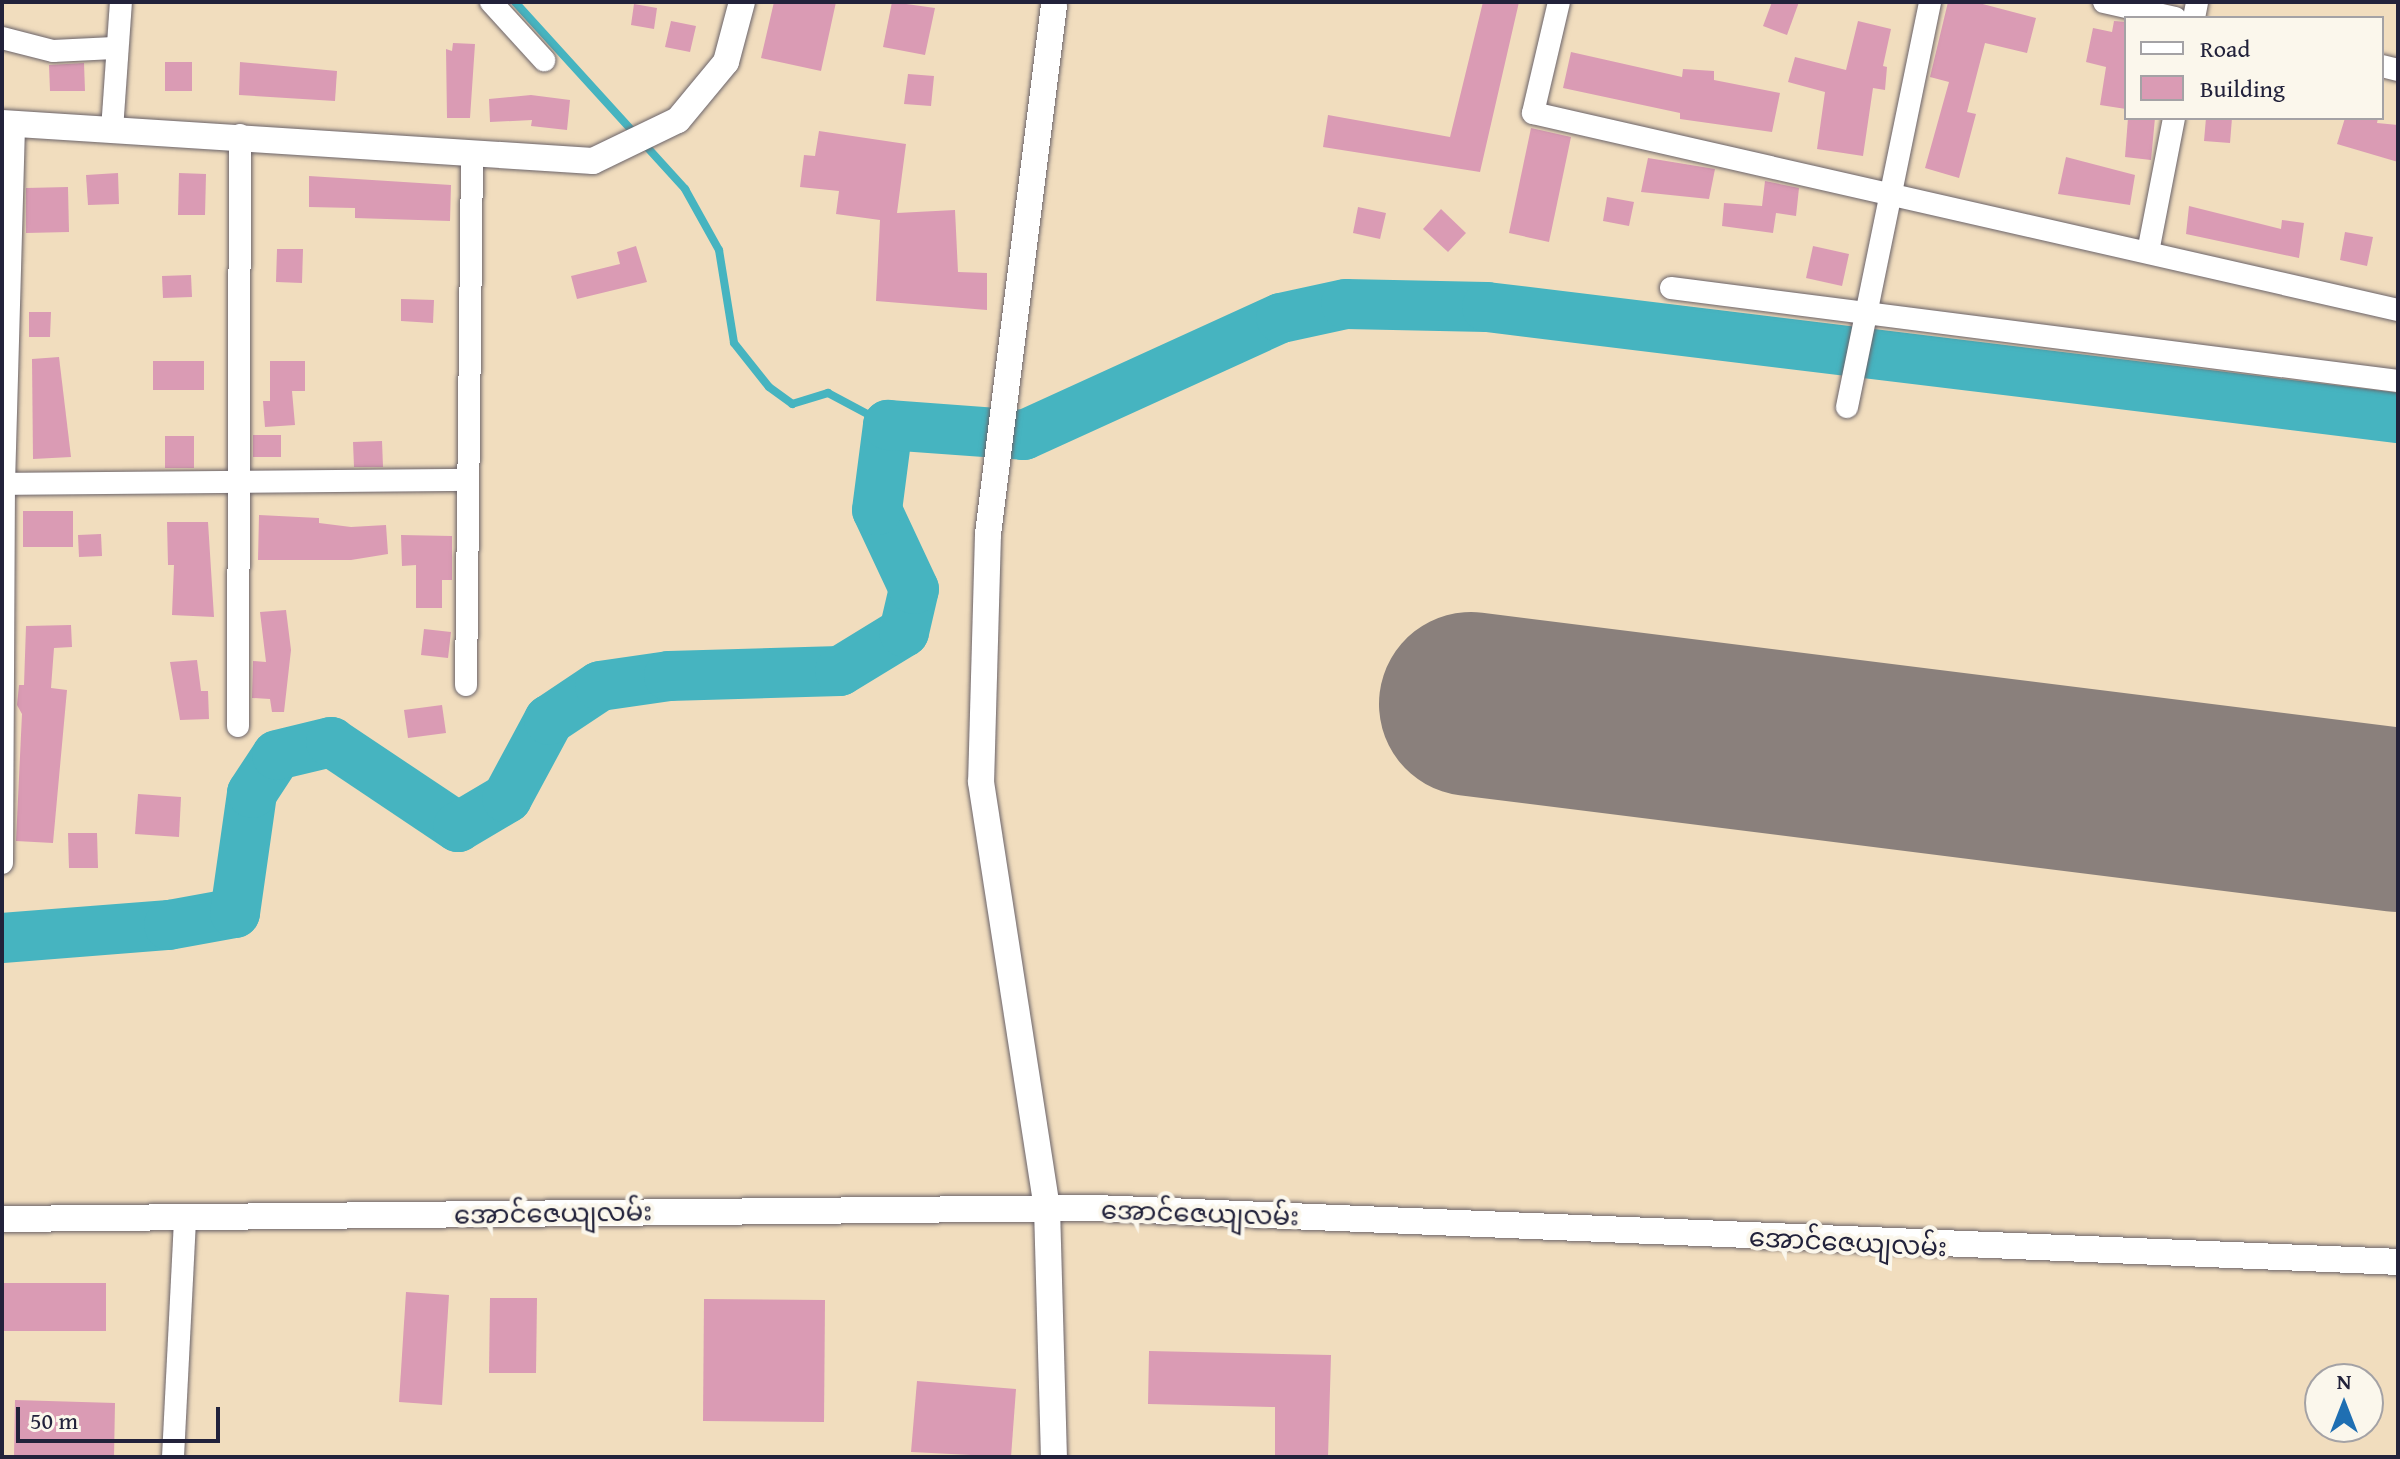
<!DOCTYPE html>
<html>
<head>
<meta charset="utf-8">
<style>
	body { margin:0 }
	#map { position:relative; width:2400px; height:1459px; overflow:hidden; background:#f1ddbe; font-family:"Gentium Book Plus","Noto Sans Myanmar",serif }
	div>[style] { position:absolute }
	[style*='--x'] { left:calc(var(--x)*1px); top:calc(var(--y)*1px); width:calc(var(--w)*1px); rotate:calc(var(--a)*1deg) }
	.stream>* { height:8px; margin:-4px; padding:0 4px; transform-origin:4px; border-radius:4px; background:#46b4c0 }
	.river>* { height:50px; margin:-25px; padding:0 25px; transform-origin:25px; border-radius:25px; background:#46b4c0 }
	.runway>* { height:184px; margin:-92px; padding:0 92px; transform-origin:92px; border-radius:92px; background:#8a807c }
	.building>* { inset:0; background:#da9bb4 }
	.roads { filter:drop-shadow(0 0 2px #6a6369) drop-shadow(0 0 2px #6a6369) }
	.minor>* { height:22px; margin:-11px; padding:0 11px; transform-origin:11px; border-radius:11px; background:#fff }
	.tertiary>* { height:26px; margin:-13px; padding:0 13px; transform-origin:13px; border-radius:13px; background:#fff }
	span { translate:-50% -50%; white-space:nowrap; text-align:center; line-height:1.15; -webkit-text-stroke:8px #fbf7ec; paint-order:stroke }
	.street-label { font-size:26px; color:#22223b }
	.frame { position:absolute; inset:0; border:4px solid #22223b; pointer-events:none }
	.legend { position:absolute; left:2124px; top:16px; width:260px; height:104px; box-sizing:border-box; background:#fbf7ec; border:2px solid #a4a2a5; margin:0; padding:10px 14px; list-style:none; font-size:24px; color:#22223b }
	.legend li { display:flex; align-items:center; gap:16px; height:40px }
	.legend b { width:40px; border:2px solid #a4a2a5 }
	.north { position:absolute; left:2304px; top:1363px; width:80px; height:80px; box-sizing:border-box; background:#fbf7ec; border:2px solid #a4a2a5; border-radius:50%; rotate:0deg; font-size:22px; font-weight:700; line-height:32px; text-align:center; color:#22223b }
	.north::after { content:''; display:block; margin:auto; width:28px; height:36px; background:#1f6fb2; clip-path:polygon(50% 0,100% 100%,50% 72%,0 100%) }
	.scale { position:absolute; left:16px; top:1407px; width:204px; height:36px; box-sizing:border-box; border:4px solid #22223b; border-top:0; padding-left:10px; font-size:24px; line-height:28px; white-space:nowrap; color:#22223b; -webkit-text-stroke:6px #fbf7ec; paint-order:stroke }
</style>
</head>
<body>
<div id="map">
	<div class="stream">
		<div style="--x:515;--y:2;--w:253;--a:47.7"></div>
		<div style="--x:685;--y:189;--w:70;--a:60.9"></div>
		<div style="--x:719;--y:250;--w:94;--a:80.8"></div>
		<div style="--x:734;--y:343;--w:56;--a:51.5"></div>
		<div style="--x:769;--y:387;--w:29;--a:36"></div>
		<div style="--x:792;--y:404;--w:38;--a:-17"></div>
		<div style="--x:828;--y:393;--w:68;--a:28.1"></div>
	</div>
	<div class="river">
		<div style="--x:2;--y:938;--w:168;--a:-4.5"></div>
		<div style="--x:169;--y:925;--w:67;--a:-10.3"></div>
		<div style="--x:235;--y:913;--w:121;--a:-81.9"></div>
		<div style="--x:252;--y:793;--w:45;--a:-56.7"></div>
		<div style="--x:277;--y:755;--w:56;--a:-13.5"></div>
		<div style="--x:331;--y:742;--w:153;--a:33.8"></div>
		<div style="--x:458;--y:827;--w:57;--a:-30.6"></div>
		<div style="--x:507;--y:798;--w:89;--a:-61.7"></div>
		<div style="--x:549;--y:720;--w:61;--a:-33.7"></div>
		<div style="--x:600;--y:686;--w:70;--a:-8.2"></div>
		<div style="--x:669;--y:676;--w:171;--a:-1.7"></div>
		<div style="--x:840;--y:671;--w:75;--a:-31.4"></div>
		<div style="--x:904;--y:632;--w:44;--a:-76.9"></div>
		<div style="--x:914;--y:589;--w:87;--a:-115.1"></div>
		<div style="--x:877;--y:510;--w:86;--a:-82.6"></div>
		<div style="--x:888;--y:425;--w:136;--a:4.2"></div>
		<div style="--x:1024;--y:435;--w:282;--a:-24.5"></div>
		<div style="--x:1281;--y:318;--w:66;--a:-12.2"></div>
		<div style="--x:1346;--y:304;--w:141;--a:1.2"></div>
		<div style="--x:1487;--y:307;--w:918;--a:6.95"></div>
	</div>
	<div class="runway">
		<div style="--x:1471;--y:704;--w:934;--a:7.13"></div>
	</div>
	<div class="building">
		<div style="clip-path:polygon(774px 2px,836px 2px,821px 71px,761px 58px)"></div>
		<div style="clip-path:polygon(892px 2px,935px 8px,925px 55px,883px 47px)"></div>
		<div style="clip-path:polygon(1483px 2px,1519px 2px,1480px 172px,1323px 147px,1328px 115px,1450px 137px)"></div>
		<div style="clip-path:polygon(1772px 2px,1799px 2px,1787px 35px,1763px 26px)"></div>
		<div style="clip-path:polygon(1948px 2px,1975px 2px,2036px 18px,2027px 53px,1985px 43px,1967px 112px,1976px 114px,1959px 178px,1925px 168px,1949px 82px,1930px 77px)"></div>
		<div style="clip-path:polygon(634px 4px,657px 8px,654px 29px,631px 25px)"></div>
		<div style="clip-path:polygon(671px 21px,696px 26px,690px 52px,665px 47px)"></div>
		<div style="clip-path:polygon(1858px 21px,1891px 29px,1883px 66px,1887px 67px,1885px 90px,1873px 88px,1863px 156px,1817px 149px,1825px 92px,1788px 82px,1795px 57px,1846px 70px)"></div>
		<div style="clip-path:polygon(2114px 21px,2126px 22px,2126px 109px,2100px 105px,2106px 67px,2086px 62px,2093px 28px,2112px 32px)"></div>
		<div style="clip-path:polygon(453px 43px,475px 44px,470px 118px,447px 118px,446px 49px,452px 51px)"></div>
		<div style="clip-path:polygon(1571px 52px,1682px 77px,1683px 69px,1714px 71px,1714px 80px,1780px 93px,1772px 132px,1680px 119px,1680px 113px,1563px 88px)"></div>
		<div style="clip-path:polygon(165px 62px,192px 62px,192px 91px,165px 91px)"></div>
		<div style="clip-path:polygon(240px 62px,337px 71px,335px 101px,239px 95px)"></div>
		<div style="clip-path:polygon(84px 63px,85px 91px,50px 91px,49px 65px)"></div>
		<div style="clip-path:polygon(908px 74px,934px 76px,931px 106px,904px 104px)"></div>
		<div style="clip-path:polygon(531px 95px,570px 100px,567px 130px,531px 126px,532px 120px,490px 122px,489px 99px)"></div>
		<div style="clip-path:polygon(2128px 118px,2155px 118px,2151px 160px,2125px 157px)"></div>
		<div style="clip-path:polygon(2206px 118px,2232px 118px,2230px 143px,2204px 141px)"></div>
		<div style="clip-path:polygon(2345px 118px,2378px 118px,2377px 123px,2398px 125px,2398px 162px,2337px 144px)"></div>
		<div style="clip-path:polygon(1531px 128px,1571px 137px,1549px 242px,1509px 233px)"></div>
		<div style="clip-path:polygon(819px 131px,906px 144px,897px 213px,955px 210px,958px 272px,987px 273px,987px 310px,876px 301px,880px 220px,836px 214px,839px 191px,800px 187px,804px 155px,815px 156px)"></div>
		<div style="clip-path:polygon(2066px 157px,2135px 175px,2130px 205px,2058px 194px)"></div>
		<div style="clip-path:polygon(1648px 158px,1715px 169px,1709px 199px,1641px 192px)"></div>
		<div style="clip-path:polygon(118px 173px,119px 204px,88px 205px,86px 175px)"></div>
		<div style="clip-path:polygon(179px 173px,206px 174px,205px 215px,178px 215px)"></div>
		<div style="clip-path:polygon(309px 176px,451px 185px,450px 221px,355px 218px,355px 208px,309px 207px)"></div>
		<div style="clip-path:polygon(1765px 181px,1799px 188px,1796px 216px,1776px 213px,1773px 233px,1722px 226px,1724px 203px,1762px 206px)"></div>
		<div style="clip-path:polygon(68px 187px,69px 232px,26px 233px,26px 188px)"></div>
		<div style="clip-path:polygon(1607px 197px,1634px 202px,1629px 226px,1603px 221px)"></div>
		<div style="clip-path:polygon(2189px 206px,2281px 229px,2282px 220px,2304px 223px,2299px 258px,2186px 234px)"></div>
		<div style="clip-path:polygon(1358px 207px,1386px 213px,1380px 239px,1353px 233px)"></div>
		<div style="clip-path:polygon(1441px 209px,1466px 233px,1448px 252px,1423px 229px)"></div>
		<div style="clip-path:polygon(2345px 232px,2373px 237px,2367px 266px,2340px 260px)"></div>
		<div style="clip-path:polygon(636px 246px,647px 282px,577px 299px,571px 276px,620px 264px,617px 252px)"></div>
		<div style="clip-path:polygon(1813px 246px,1849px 254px,1842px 286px,1806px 278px)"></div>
		<div style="clip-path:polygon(277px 249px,303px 249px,302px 283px,276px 282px)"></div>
		<div style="clip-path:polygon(191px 275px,192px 297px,163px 298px,162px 276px)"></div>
		<div style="clip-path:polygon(401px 299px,434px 300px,433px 323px,401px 321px)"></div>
		<div style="clip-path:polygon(29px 312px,51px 312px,50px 337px,29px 337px)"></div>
		<div style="clip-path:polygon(59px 357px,71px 457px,33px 459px,32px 359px)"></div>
		<div style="clip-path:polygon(153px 361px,204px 361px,204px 390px,153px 390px)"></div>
		<div style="clip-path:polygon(270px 361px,305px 361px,305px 391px,292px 391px,295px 425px,265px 427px,263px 401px,270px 401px)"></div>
		<div style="clip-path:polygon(253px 435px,281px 435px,281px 457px,253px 457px)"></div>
		<div style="clip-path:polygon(165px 436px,194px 436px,194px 468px,165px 468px)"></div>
		<div style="clip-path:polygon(382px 441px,383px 467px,354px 467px,353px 442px)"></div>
		<div style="clip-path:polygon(23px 511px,73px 511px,73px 547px,23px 547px)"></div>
		<div style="clip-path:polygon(259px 515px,319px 518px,319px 523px,351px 527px,386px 525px,388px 554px,351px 560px,258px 560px)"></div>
		<div style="clip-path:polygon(167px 522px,208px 522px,214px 617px,172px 615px,174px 565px,168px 565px)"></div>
		<div style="clip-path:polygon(101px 534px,102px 556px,79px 557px,78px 535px)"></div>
		<div style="clip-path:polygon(401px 535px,452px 536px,452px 580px,442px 580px,442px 608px,416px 608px,416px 565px,402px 566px)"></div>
		<div style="clip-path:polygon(286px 610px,291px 650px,284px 712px,272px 712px,270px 699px,252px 698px,253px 661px,266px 662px,260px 612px)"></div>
		<div style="clip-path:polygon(71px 625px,72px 647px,54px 648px,51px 688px,67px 690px,53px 843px,16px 841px,22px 714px,17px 705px,19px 685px,24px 685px,26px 626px)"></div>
		<div style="clip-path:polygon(424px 629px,451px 632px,448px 658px,421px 655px)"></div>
		<div style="clip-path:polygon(197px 660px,201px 691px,208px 691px,209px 719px,180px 720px,170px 662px)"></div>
		<div style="clip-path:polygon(442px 705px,446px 733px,408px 738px,404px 710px)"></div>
		<div style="clip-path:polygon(138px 794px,181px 797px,179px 837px,135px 834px)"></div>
		<div style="clip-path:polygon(68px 833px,97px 833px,98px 868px,69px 868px)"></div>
		<div style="clip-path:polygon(2px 1283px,106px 1283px,106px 1331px,2px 1331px)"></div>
		<div style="clip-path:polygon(406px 1292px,449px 1295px,442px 1405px,399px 1402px)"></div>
		<div style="clip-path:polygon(490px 1298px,537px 1298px,536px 1373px,489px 1373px)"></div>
		<div style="clip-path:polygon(704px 1299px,825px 1300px,824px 1422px,703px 1421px)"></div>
		<div style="clip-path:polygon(1149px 1351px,1331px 1355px,1328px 1457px,1275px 1457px,1275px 1407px,1148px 1404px)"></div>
		<div style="clip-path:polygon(917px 1381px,1016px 1389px,1011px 1457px,911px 1452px)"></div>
		<div style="clip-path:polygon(15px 1400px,115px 1403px,114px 1457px,14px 1457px)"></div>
	</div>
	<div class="roads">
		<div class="minor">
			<div style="--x:491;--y:2;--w:79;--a:47.6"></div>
			<div style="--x:1559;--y:2;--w:114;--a:103.2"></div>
			<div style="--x:1533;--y:113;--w:887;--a:12.83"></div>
			<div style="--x:2104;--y:2;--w:73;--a:12.7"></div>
			<div style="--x:2194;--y:18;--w:16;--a:-79"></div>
			<div style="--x:2;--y:38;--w:53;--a:14.3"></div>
			<div style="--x:53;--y:51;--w:61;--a:-2.8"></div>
			<div style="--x:2382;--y:66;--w:16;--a:14"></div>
			<div style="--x:112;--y:130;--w:128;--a:-86"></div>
			<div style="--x:2148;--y:252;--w:136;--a:-79"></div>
			<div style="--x:1671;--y:288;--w:733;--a:7.29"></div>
			<div style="--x:1847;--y:407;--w:413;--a:-78.4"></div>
			<div style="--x:2;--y:484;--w:466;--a:-0.5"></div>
			<div style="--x:466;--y:685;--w:531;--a:-89.35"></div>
			<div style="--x:238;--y:726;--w:591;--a:-89.81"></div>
			<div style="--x:2;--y:863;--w:379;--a:-89.7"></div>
			<div style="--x:4;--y:484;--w:358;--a:-88.4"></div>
			<div style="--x:173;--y:1457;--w:239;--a:-87.1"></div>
		</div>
		<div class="tertiary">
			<div style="--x:1054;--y:5;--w:533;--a:97.11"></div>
			<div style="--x:988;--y:534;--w:248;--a:91.6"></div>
			<div style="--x:981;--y:782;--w:431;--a:81.2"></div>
			<div style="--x:1047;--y:1208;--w:249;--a:88.4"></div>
			<div style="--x:2;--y:123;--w:592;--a:3.68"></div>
			<div style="--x:593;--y:161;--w:94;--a:-25.8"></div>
			<div style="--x:678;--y:120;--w:75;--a:-50.4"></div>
			<div style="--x:726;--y:62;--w:62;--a:-75.1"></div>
			<div style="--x:2;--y:1219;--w:1094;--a:-0.58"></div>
			<div style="--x:1096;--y:1208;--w:1303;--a:2.37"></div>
		</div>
	</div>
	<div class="street-label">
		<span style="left:553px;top:1213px;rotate:-1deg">အောင်ဇေယျလမ်း</span>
		<span style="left:1200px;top:1213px;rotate:2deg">အောင်ဇေယျလမ်း</span>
		<span style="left:1848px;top:1242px;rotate:3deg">အောင်ဇေယျလမ်း</span>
	</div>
	<div class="frame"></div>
	<ul class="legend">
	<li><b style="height:10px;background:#fff"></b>Road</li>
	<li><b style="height:22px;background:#da9bb4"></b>Building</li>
	</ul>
	<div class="north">N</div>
	<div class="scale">50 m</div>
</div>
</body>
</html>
